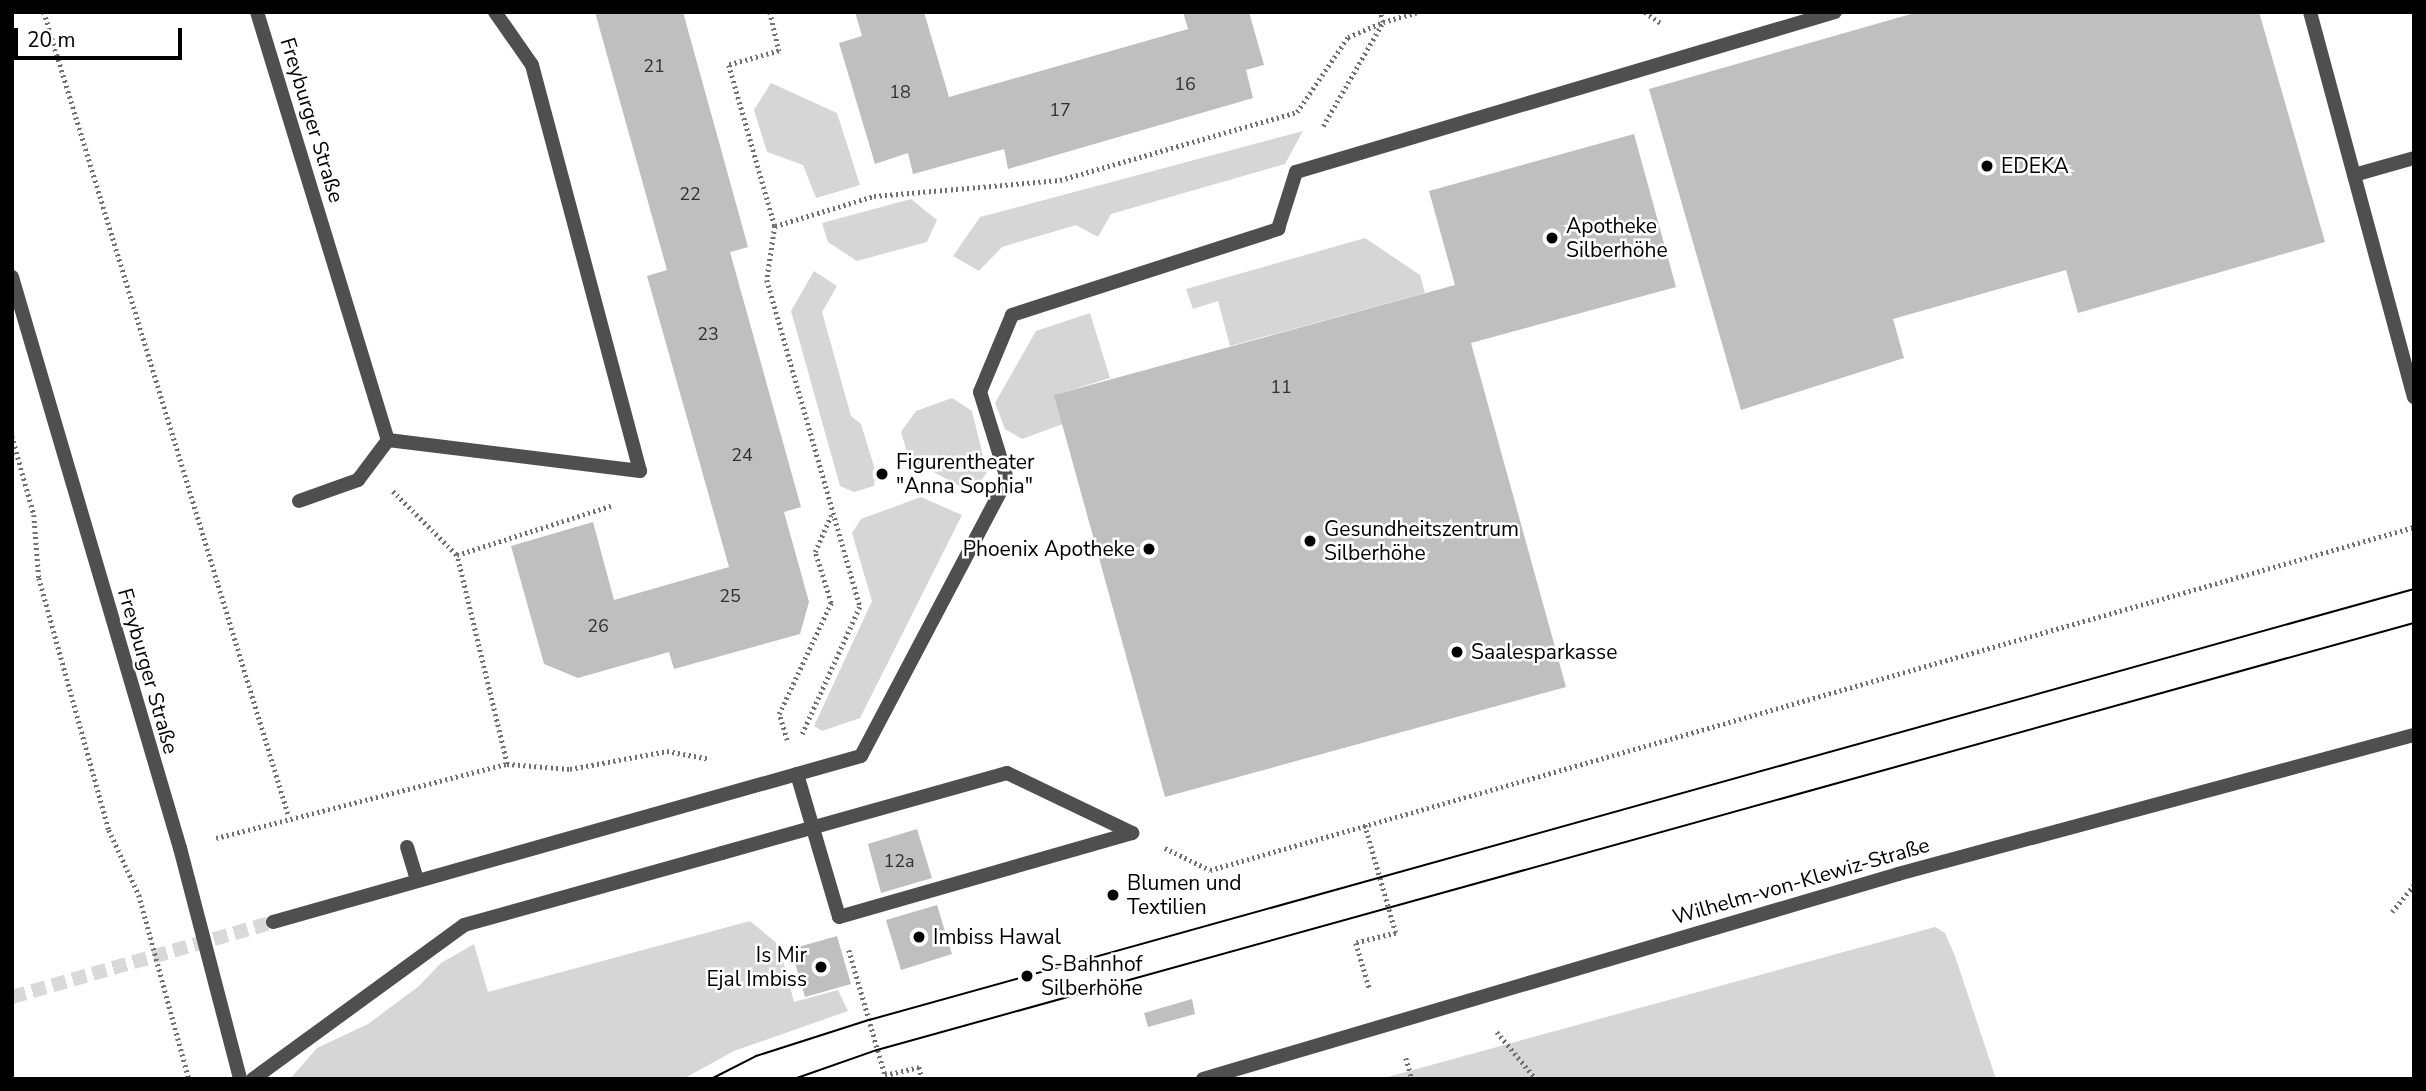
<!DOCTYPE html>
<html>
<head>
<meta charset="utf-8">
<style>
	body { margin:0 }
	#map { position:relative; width:2426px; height:1091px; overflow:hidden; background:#fff; font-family:"Nunito Sans",sans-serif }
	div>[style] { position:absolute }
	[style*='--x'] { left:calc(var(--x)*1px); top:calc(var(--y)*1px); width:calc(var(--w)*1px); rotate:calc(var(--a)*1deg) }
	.green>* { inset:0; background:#d6d6d6 }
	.building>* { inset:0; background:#bfbfbf }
	.pedestrian-tunnel>* { height:14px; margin-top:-7px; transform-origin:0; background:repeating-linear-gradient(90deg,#d9d9d9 0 14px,transparent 0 21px) }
	.path>* { height:4.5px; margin-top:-2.25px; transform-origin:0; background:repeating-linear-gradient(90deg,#717171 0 2px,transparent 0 5.5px) }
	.service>* { height:14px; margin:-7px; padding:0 7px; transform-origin:7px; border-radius:7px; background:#4f4f4f }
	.pedestrian>* { height:14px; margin:-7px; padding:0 7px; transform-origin:7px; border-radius:7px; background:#4f4f4f }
	.minor>* { height:14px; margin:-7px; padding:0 7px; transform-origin:7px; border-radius:7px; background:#4f4f4f }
	.tertiary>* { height:14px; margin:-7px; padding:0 7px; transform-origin:7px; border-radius:7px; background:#4f4f4f }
	.tram>* { height:2px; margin:-1px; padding:0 1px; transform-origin:1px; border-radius:1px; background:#000 }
	.dots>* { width:19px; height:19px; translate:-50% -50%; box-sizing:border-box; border:4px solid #fff; border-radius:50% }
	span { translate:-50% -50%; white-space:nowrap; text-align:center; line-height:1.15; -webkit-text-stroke:5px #fff; paint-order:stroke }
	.number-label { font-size:18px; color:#303030 }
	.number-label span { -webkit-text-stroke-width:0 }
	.street-label { font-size:21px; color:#000 }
	.poi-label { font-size:21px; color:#000 }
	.left { translate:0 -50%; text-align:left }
	.right { translate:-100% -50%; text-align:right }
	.frame { position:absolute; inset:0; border:14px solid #000; pointer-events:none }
	.scale { position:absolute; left:14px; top:28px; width:168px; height:32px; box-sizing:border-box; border:4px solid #000; border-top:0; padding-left:9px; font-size:21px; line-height:24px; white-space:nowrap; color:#000; -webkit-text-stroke:5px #fff; paint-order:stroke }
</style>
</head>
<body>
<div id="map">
	<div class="green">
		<div style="clip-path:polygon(771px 83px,837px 113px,860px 185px,816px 198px,803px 165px,767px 152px,754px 110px)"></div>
		<div style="clip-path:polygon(1303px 131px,1285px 164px,1111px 214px,1098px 237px,1076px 225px,1002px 247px,979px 271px,953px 256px,980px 217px)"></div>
		<div style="clip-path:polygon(911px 199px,937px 220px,927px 242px,857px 261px,828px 242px,822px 223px)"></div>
		<div style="clip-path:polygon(1365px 238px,1420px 275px,1425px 293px,1230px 346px,1218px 301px,1193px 309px,1186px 289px)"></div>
		<div style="clip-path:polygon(814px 271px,837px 286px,822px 312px,851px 416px,861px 424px,876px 473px,874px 486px,854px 492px,840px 486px,791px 311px)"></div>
		<div style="clip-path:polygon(1090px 313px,1110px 378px,1055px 395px,1063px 424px,1022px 439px,1005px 429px,995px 403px,1036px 331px)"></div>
		<div style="clip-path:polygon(952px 398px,972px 411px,987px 472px,973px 493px,909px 459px,901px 432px,916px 411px)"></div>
		<div style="clip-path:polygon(921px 497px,962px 515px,860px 718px,822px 731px,814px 726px,872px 601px,852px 533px,861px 519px)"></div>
		<div style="clip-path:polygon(750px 921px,779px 945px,794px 1002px,838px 990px,848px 1011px,734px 1051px,683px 1079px,290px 1079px,317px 1048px,368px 1024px,419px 986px,441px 963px,474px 944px,488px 992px)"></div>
		<div style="clip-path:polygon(1935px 927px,1945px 933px,1955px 956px,1996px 1079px,1380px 1079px)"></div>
	</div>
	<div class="building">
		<div style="clip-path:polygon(595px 12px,683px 12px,748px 247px,730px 252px,801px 507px,784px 512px,809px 602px,800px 634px,674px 669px,669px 652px,578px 678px,544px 664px,511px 546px,593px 522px,614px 600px,729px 567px,647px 276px,667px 270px)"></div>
		<div style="clip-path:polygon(855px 12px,924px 12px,949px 97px,1188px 29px,1183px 12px,1249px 12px,1264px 65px,1246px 70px,1253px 98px,1008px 169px,1004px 149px,913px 174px,908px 153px,875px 164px,839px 43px,862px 36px)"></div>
		<div style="clip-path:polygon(1918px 12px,2259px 12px,2325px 242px,2078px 313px,2066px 270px,1893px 319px,1904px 358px,1741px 410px,1649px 89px)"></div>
		<div style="clip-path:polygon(1634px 134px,1676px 287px,1471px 343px,1566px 687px,1165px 797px,1054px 395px,1455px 285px,1429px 191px)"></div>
		<div style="clip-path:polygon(917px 829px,932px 878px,881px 893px,868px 844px)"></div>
		<div style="clip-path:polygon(937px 905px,952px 954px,901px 970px,886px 920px)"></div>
		<div style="clip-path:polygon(837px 936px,851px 984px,805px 997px,791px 949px)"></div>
		<div style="clip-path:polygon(1192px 999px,1195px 1014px,1148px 1027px,1144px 1013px)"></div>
	</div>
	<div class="pedestrian-tunnel">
		<div style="--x:12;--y:997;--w:272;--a:-16"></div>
	</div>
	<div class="path">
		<div style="--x:44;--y:12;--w:841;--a:73.07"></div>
		<div style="--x:770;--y:12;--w:40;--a:77"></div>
		<div style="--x:779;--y:51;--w:52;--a:164.4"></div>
		<div style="--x:729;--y:65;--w:167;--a:74.1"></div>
		<div style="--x:775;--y:226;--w:55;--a:98.4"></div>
		<div style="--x:767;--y:280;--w:340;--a:74.1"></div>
		<div style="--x:860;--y:607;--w:141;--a:114.4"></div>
		<div style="--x:1645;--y:12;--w:21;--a:35"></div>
		<div style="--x:1323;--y:126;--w:120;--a:-60"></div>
		<div style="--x:1383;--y:22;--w:36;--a:-16"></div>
		<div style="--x:775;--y:226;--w:103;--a:-16.9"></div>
		<div style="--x:874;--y:196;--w:187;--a:-4.9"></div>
		<div style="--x:1060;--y:180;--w:247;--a:-16"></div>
		<div style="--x:1297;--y:112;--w:91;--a:-55.8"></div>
		<div style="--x:1348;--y:37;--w:38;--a:-23"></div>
		<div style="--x:1383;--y:22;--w:10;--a:-107"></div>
		<div style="--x:12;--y:436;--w:82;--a:74.4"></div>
		<div style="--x:34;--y:515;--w:63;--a:85.5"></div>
		<div style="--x:39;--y:578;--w:262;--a:74.5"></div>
		<div style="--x:109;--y:830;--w:72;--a:65.2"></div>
		<div style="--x:139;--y:895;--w:191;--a:74.8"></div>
		<div style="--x:393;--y:491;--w:91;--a:45"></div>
		<div style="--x:787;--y:740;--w:27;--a:-107"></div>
		<div style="--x:779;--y:714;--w:123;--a:-64.9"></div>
		<div style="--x:831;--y:603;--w:53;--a:-107.4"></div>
		<div style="--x:815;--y:552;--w:40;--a:-66.6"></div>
		<div style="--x:507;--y:764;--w:215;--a:-103.5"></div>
		<div style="--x:457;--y:555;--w:162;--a:-17.7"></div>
		<div style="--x:1365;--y:825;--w:112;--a:74"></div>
		<div style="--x:1396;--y:933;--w:41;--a:166"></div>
		<div style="--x:1356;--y:943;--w:49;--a:73.4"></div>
		<div style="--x:216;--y:838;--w:300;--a:-14.3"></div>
		<div style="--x:507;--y:764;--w:63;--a:4.5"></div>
		<div style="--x:570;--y:769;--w:99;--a:-10.5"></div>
		<div style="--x:667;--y:751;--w:44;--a:10.5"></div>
		<div style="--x:1165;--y:848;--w:50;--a:26.1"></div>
		<div style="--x:1210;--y:870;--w:1252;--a:-15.9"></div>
		<div style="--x:2392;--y:912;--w:35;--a:-51"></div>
		<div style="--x:849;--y:950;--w:130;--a:73.9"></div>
		<div style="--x:885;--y:1075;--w:35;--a:-13"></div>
		<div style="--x:919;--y:1067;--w:12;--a:76"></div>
		<div style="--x:1497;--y:1032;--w:61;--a:50.3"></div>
		<div style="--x:1406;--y:1058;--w:22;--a:74"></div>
	</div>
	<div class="service">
		<div style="--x:257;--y:12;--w:448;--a:73"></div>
		<div style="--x:299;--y:501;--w:63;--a:-19.6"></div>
		<div style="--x:358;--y:480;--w:50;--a:-53.1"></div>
		<div style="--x:388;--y:440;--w:254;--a:7"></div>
		<div style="--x:640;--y:471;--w:420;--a:-104.9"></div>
		<div style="--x:532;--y:65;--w:65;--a:-124.9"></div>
	</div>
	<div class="pedestrian">
		<div style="--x:2310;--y:12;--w:399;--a:74.9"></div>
		<div style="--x:2354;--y:175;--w:62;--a:-15.8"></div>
		<div style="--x:797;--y:774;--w:149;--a:73.6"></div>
		<div style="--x:839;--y:917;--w:305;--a:-16"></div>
		<div style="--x:407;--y:847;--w:34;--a:73"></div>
		<div style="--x:722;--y:853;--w:296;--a:-15.7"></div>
		<div style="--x:1007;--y:773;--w:139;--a:25.6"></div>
		<div style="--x:273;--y:922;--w:611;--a:-15.77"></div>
		<div style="--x:861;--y:756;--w:313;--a:-62.2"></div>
		<div style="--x:1007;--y:479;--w:91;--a:-107.2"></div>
		<div style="--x:980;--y:392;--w:83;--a:-67.4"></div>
		<div style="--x:1012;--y:315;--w:280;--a:-17.9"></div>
		<div style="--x:1278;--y:229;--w:60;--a:-72.5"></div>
		<div style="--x:1296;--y:172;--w:562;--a:-16.53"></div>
	</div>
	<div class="minor">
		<div style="--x:253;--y:1079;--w:261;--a:-36.1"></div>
		<div style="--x:464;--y:925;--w:268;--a:-15.6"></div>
		<div style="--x:1203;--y:1079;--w:725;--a:-16.43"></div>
		<div style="--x:1898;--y:874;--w:534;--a:-15.08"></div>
	</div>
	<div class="tertiary">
		<div style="--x:12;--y:277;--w:595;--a:73.61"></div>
		<div style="--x:180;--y:848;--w:239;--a:75.4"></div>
	</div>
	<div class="tram">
		<div style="--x:711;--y:1079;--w:51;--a:-27.1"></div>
		<div style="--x:756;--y:1056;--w:119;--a:-17.7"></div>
		<div style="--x:869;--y:1020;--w:1604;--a:-15.59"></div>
		<div style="--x:794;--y:1079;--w:88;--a:-19.3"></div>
		<div style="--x:877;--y:1050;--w:1595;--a:-15.53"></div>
	</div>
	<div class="dots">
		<div style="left:1987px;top:166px;background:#000"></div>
		<div style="left:1552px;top:238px;background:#000"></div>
		<div style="left:882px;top:474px;background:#000"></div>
		<div style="left:1310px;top:541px;background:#000"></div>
		<div style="left:1149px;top:549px;background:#000"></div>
		<div style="left:1457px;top:652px;background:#000"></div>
		<div style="left:1113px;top:895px;background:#000"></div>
		<div style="left:919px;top:937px;background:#000"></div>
		<div style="left:821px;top:967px;background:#000"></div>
		<div style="left:1027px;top:976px;background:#000"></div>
	</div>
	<div class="number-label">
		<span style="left:654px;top:66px">21</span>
		<span style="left:1185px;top:84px">16</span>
		<span style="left:900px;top:92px">18</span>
		<span style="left:1060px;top:110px">17</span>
		<span style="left:690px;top:194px">22</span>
		<span style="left:708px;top:334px">23</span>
		<span style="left:1281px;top:387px">11</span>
		<span style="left:742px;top:455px">24</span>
		<span style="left:730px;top:596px">25</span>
		<span style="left:598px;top:626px">26</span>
		<span style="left:899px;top:861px">12a</span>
	</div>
	<div class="street-label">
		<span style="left:312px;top:120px;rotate:73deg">Freyburger Straße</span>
		<span style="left:148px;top:671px;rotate:74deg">Freyburger Straße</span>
		<span style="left:1801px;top:881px;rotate:-16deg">Wilhelm-von-Klewiz-Straße</span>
	</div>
	<div class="poi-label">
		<span class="left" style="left:2001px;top:166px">EDEKA</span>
		<span class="left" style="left:1566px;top:238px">Apotheke<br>Silberhöhe</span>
		<span class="left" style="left:896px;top:474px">Figurentheater<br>"Anna Sophia"</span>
		<span class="left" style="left:1324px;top:541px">Gesundheitszentrum<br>Silberhöhe</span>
		<span class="right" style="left:1135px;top:549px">Phoenix Apotheke</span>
		<span class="left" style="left:1471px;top:652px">Saalesparkasse</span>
		<span class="left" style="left:1127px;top:895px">Blumen und<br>Textilien</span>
		<span class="left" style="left:933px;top:937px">Imbiss Hawal</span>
		<span class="right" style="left:807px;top:967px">Is Mir<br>Ejal Imbiss</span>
		<span class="left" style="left:1041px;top:976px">S-Bahnhof<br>Silberhöhe</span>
	</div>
	<div class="frame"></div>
	<div class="scale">20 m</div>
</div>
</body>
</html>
